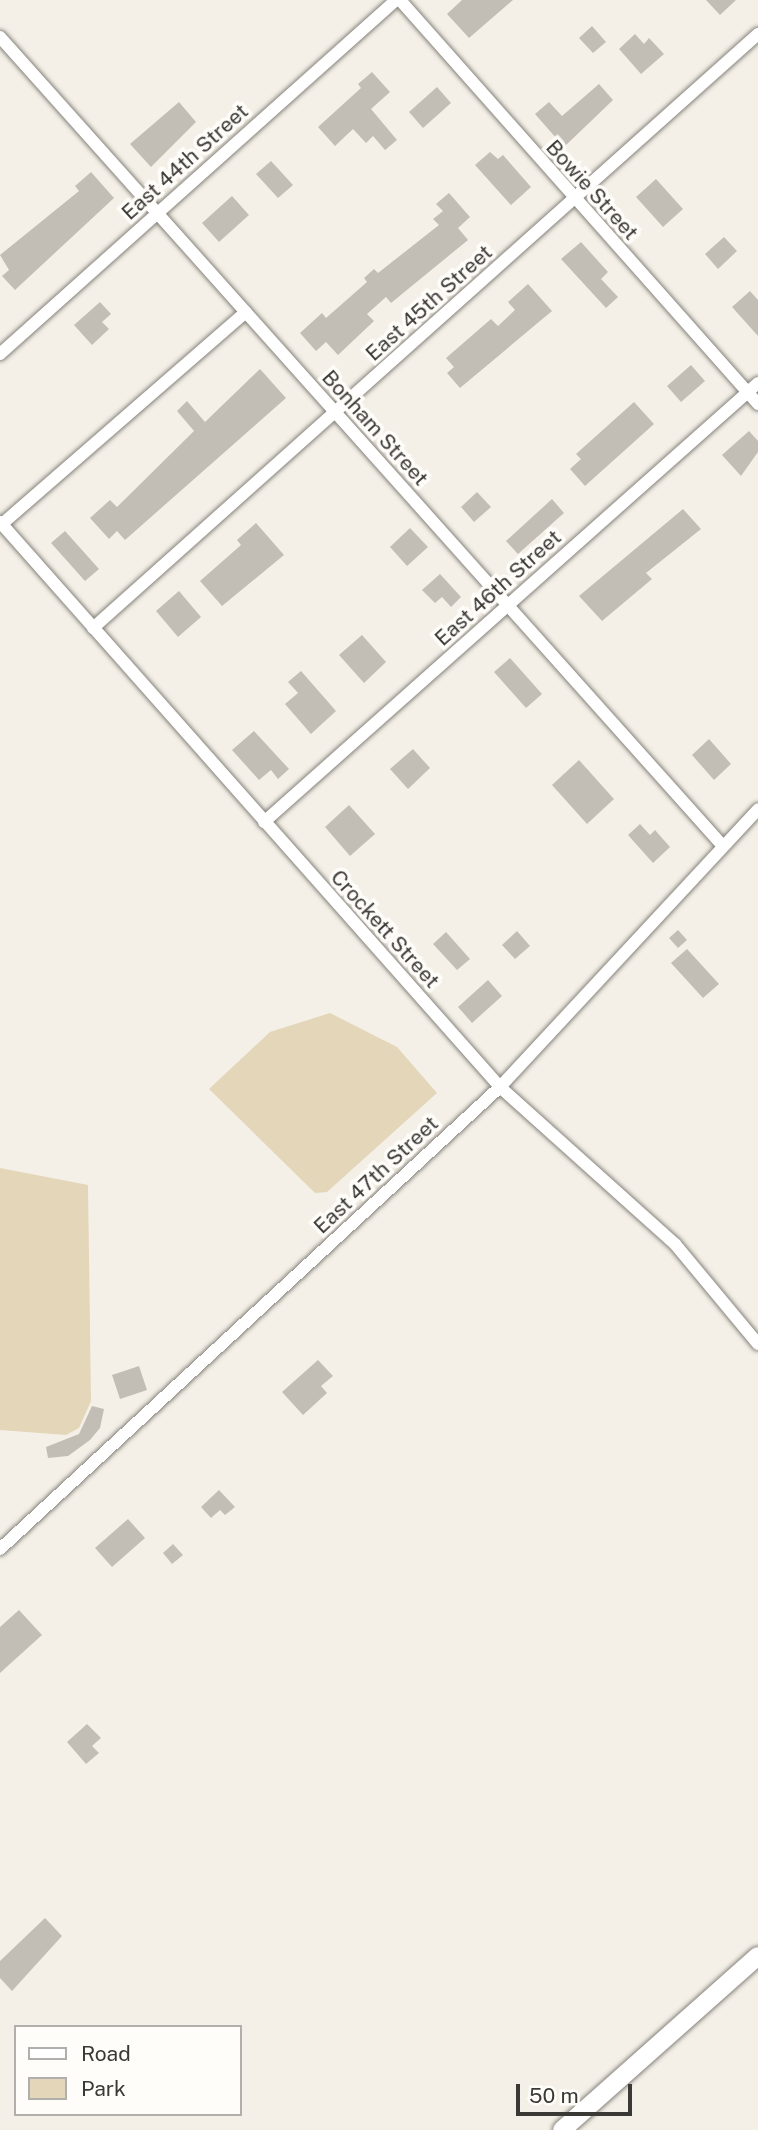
<!DOCTYPE html>
<html>
<head>
<meta charset="utf-8">
<style>
	body { margin:0 }
	#map { position:relative; width:758px; height:2130px; overflow:hidden; background:#f4f0e8; font-family:"Public Sans",sans-serif }
	div>[style] { position:absolute }
	[style*='--x'] { left:calc(var(--x)*1px); top:calc(var(--y)*1px); width:calc(var(--w)*1px); rotate:calc(var(--a)*1deg) }
	.green>* { inset:0; background:#e3d6b9 }
	.building>* { inset:0; background:#c2beb6 }
	.roads { filter:drop-shadow(0 0 2px #86827b) drop-shadow(0 0 2px #86827b) }
	.street>* { height:12px; margin:-6px; padding:0 6px; transform-origin:6px; border-radius:6px; background:#fff }
	.secondary>* { height:18px; margin:-9px; padding:0 9px; transform-origin:9px; border-radius:9px; background:#fff }
	span { translate:-50% -50%; white-space:nowrap; text-align:center; line-height:1.15; -webkit-text-stroke:7px #fffdfa; paint-order:stroke }
	.street-label { font-size:21px; color:#3a3936 }
	.legend { position:absolute; left:14px; top:2025px; width:228px; height:91px; box-sizing:border-box; background:#fffdfa; border:2px solid #b0afac; margin:0; padding:9px 12px; list-style:none; font-size:21px; color:#3a3936 }
	.legend li { display:flex; align-items:center; gap:14px; height:35px }
	.legend b { width:35px; border:2px solid #b0afac }
	.scale { position:absolute; left:516px; top:2084px; width:116px; height:32px; box-sizing:border-box; border:4px solid #3a3936; border-top:0; padding-left:9px; font-size:21px; line-height:24px; white-space:nowrap; color:#3a3936; -webkit-text-stroke:5px #fffdfa; paint-order:stroke }
</style>
</head>
<body>
<div id="map">
	<div class="green">
		<div style="clip-path:polygon(330px 1013px,397px 1047px,437px 1093px,327px 1192px,315px 1193px,209px 1089px,270px 1032px)"></div>
		<div style="clip-path:polygon(0 1168px,88px 1185px,91px 1401px,79px 1428px,66px 1435px,0 1430px)"></div>
	</div>
	<div class="building">
		<div style="clip-path:polygon(462px 0,513px 0,469px 38px,447px 14px)"></div>
		<div style="clip-path:polygon(706px 0,736px 0,720px 15px)"></div>
		<div style="clip-path:polygon(592px 26px,606px 42px,593px 53px,579px 38px)"></div>
		<div style="clip-path:polygon(635px 34px,644px 44px,649px 38px,664px 54px,641px 74px,619px 49px)"></div>
		<div style="clip-path:polygon(372px 72px,390px 92px,371px 109px,397px 140px,385px 150px,373px 136px,366px 143px,353px 129px,335px 146px,318px 127px,361px 88px,358px 84px)"></div>
		<div style="clip-path:polygon(599px 84px,613px 100px,564px 147px,535px 114px,549px 102px,562px 116px)"></div>
		<div style="clip-path:polygon(437px 87px,451px 103px,423px 128px,409px 112px)"></div>
		<div style="clip-path:polygon(179px 102px,196px 122px,151px 167px,130px 144px)"></div>
		<div style="clip-path:polygon(490px 152px,498px 159px,503px 155px,531px 187px,511px 205px,475px 165px)"></div>
		<div style="clip-path:polygon(271px 161px,293px 185px,278px 198px,256px 174px)"></div>
		<div style="clip-path:polygon(91px 172px,114px 198px,15px 290px,2px 276px,9px 270px,0 255px,79px 191px,75px 186px)"></div>
		<div style="clip-path:polygon(656px 179px,683px 209px,663px 227px,636px 197px)"></div>
		<div style="clip-path:polygon(449px 193px,470px 217px,458px 228px,468px 240px,391px 303px,386px 297px,367px 314px,374px 321px,338px 355px,326px 342px,316px 351px,300px 333px,322px 313px,326px 318px,367px 282px,364px 278px,374px 269px,378px 273px,439px 225px,433px 219px,443px 211px,436px 204px)"></div>
		<div style="clip-path:polygon(232px 196px,249px 215px,219px 242px,202px 223px)"></div>
		<div style="clip-path:polygon(724px 237px,737px 251px,718px 269px,705px 254px)"></div>
		<div style="clip-path:polygon(581px 242px,608px 272px,601px 279px,618px 297px,606px 308px,561px 259px)"></div>
		<div style="clip-path:polygon(528px 284px,552px 311px,460px 388px,447px 373px,454px 367px,446px 358px,491px 319px,498px 326px,515px 310px,508px 302px)"></div>
		<div style="clip-path:polygon(750px 291px,758px 300px,758px 336px,732px 307px)"></div>
		<div style="clip-path:polygon(100px 302px,111px 314px,102px 322px,109px 329px,92px 345px,74px 325px)"></div>
		<div style="clip-path:polygon(691px 365px,705px 381px,681px 402px,667px 386px)"></div>
		<div style="clip-path:polygon(260px 369px,286px 398px,125px 540px,117px 531px,109px 539px,90px 518px,110px 500px,117px 507px,194px 431px,177px 411px,187px 401px,205px 422px)"></div>
		<div style="clip-path:polygon(634px 402px,654px 424px,585px 486px,570px 469px,581px 459px,576px 454px)"></div>
		<div style="clip-path:polygon(749px 431px,758px 441px,758px 452px,741px 476px,722px 455px)"></div>
		<div style="clip-path:polygon(477px 492px,491px 507px,474px 522px,461px 507px)"></div>
		<div style="clip-path:polygon(552px 499px,564px 513px,518px 554px,506px 541px)"></div>
		<div style="clip-path:polygon(683px 509px,701px 529px,646px 573px,652px 579px,602px 621px,579px 596px)"></div>
		<div style="clip-path:polygon(256px 523px,284px 555px,222px 606px,200px 581px,241px 545px,237px 540px)"></div>
		<div style="clip-path:polygon(410px 528px,428px 547px,407px 566px,390px 547px)"></div>
		<div style="clip-path:polygon(65px 531px,99px 569px,85px 581px,51px 543px)"></div>
		<div style="clip-path:polygon(440px 574px,461px 597px,451px 607px,442px 597px,435px 603px,422px 590px)"></div>
		<div style="clip-path:polygon(179px 591px,201px 617px,178px 637px,156px 611px)"></div>
		<div style="clip-path:polygon(362px 635px,386px 662px,364px 683px,339px 655px)"></div>
		<div style="clip-path:polygon(510px 658px,542px 694px,526px 708px,494px 672px)"></div>
		<div style="clip-path:polygon(301px 671px,336px 711px,311px 734px,285px 704px,298px 693px,288px 682px)"></div>
		<div style="clip-path:polygon(254px 731px,289px 769px,278px 779px,271px 770px,259px 780px,232px 750px)"></div>
		<div style="clip-path:polygon(709px 739px,731px 764px,714px 780px,692px 755px)"></div>
		<div style="clip-path:polygon(413px 749px,430px 768px,408px 789px,390px 769px)"></div>
		<div style="clip-path:polygon(579px 760px,614px 799px,587px 824px,552px 785px)"></div>
		<div style="clip-path:polygon(349px 805px,375px 834px,350px 856px,325px 827px)"></div>
		<div style="clip-path:polygon(640px 824px,650px 835px,655px 830px,670px 847px,653px 863px,628px 835px)"></div>
		<div style="clip-path:polygon(678px 930px,687px 940px,678px 948px,669px 938px)"></div>
		<div style="clip-path:polygon(517px 931px,530px 946px,515px 959px,502px 945px)"></div>
		<div style="clip-path:polygon(446px 932px,470px 959px,457px 970px,433px 944px)"></div>
		<div style="clip-path:polygon(687px 949px,719px 984px,703px 998px,671px 963px)"></div>
		<div style="clip-path:polygon(488px 980px,502px 996px,472px 1023px,458px 1007px)"></div>
		<div style="clip-path:polygon(318px 1360px,333px 1376px,321px 1386px,327px 1393px,303px 1415px,282px 1392px)"></div>
		<div style="clip-path:polygon(139px 1366px,147px 1390px,120px 1399px,112px 1375px)"></div>
		<div style="clip-path:polygon(92px 1406px,104px 1409px,100px 1428px,90px 1440px,68px 1456px,48px 1458px,46px 1447px,79px 1434px)"></div>
		<div style="clip-path:polygon(219px 1490px,235px 1507px,225px 1515px,220px 1510px,211px 1518px,201px 1507px)"></div>
		<div style="clip-path:polygon(128px 1519px,145px 1538px,112px 1567px,95px 1548px)"></div>
		<div style="clip-path:polygon(173px 1544px,183px 1555px,172px 1564px,163px 1553px)"></div>
		<div style="clip-path:polygon(19px 1610px,42px 1635px,0 1673px,0 1627px)"></div>
		<div style="clip-path:polygon(87px 1724px,101px 1738px,92px 1746px,99px 1753px,86px 1764px,67px 1742px)"></div>
		<div style="clip-path:polygon(45px 1918px,62px 1936px,12px 1991px,0 1978px,0 1961px)"></div>
	</div>
	<div class="roads">
		<div class="street">
			<div style="--x:400;--y:0;--w:540;--a:48.45"></div>
			<div style="--x:0;--y:37;--w:1084;--a:48.22"></div>
			<div style="--x:0;--y:354;--w:531;--a:-41.79"></div>
			<div style="--x:0;--y:522;--w:754;--a:48.49"></div>
			<div style="--x:500;--y:1087;--w:235;--a:41.9"></div>
			<div style="--x:675;--y:1244;--w:130;--a:50.3"></div>
			<div style="--x:2;--y:524;--w:323;--a:-41"></div>
			<div style="--x:93;--y:628;--w:892;--a:-41.77"></div>
			<div style="--x:264;--y:822;--w:661;--a:-41.63"></div>
			<div style="--x:0;--y:1549;--w:681;--a:-42.74"></div>
			<div style="--x:500;--y:1087;--w:379;--a:-47.1"></div>
		</div>
		<div class="secondary">
			<div style="--x:562;--y:2130;--w:262;--a:-41.6"></div>
		</div>
	</div>
	<div class="street-label">
		<span style="left:185px;top:162px;rotate:-42deg">East 44th Street</span>
		<span style="left:592px;top:190px;rotate:48deg">Bowie Street</span>
		<span style="left:429px;top:303px;rotate:-42deg">East 45th Street</span>
		<span style="left:375px;top:428px;rotate:48deg">Bonham Street</span>
		<span style="left:498px;top:588px;rotate:-42deg">East 46th Street</span>
		<span style="left:385px;top:929px;rotate:48deg">Crockett Street</span>
		<span style="left:376px;top:1175px;rotate:-43deg">East 47th Street</span>
	</div>
	<ul class="legend">
	<li><b style="height:9px;background:#fff"></b>Road</li>
	<li><b style="height:19px;background:#e3d6b9"></b>Park</li>
	</ul>
	<div class="scale">50 m</div>
</div>
</body>
</html>
